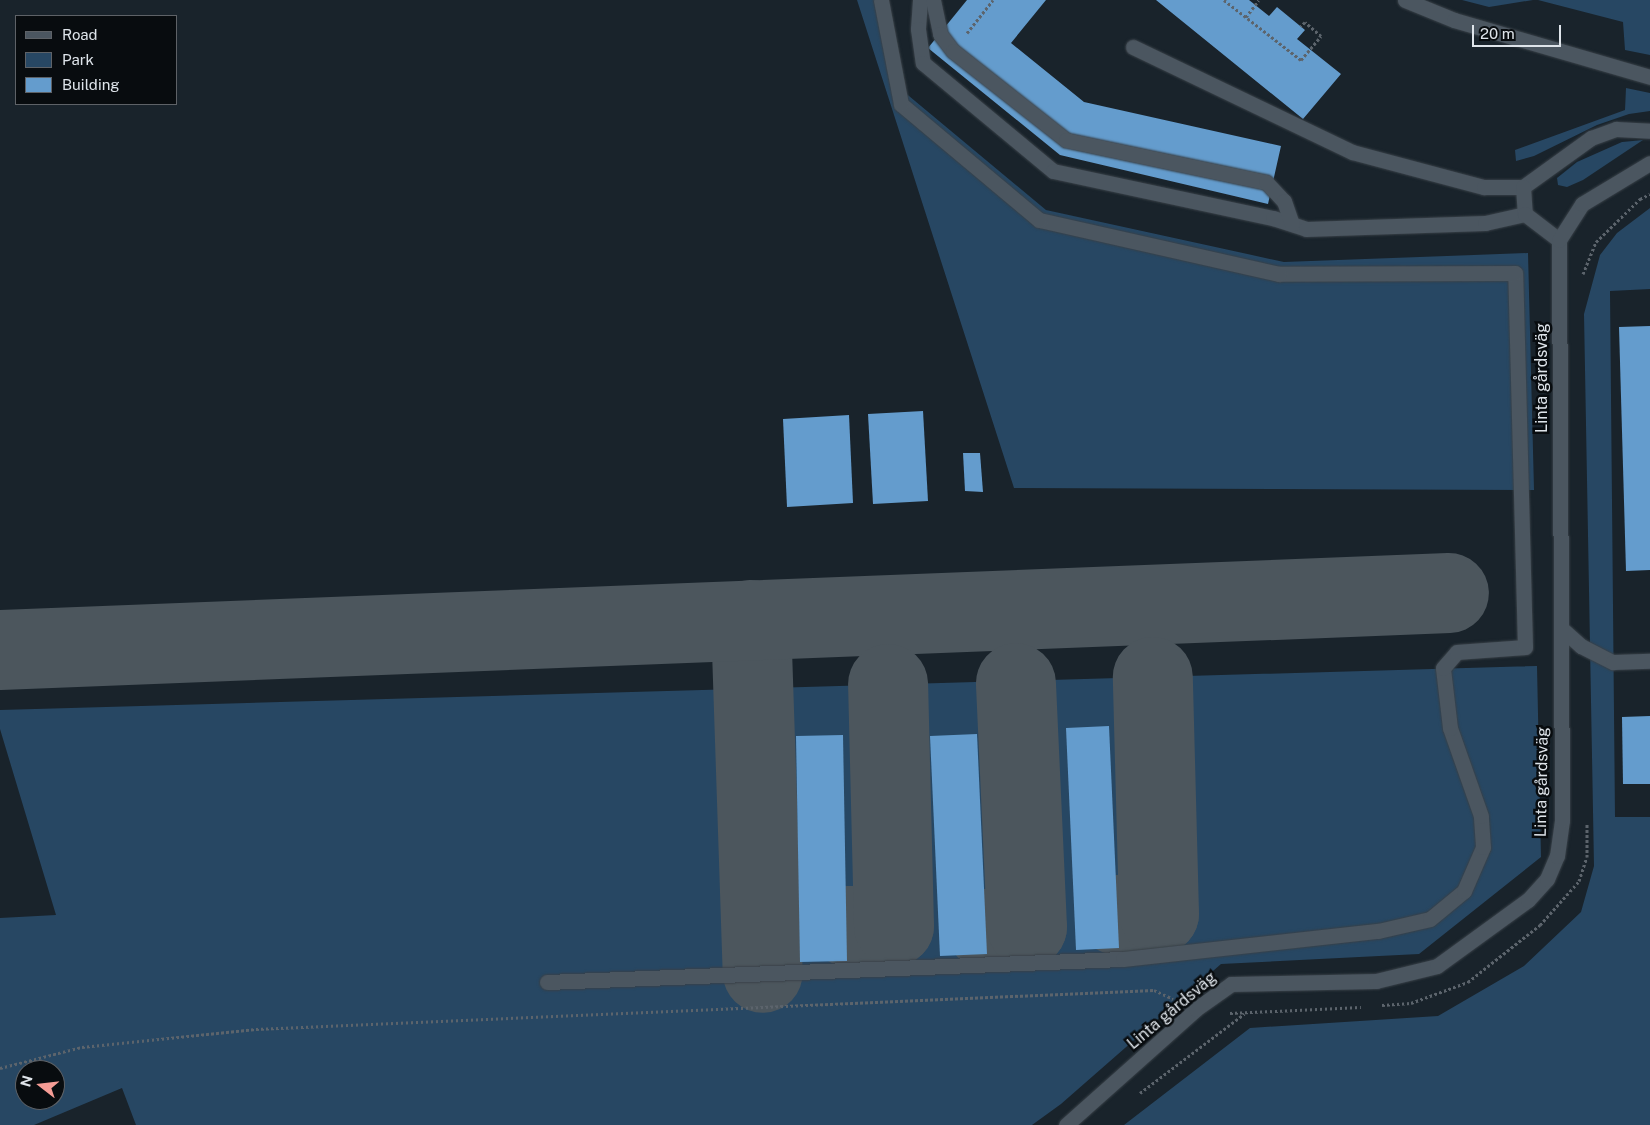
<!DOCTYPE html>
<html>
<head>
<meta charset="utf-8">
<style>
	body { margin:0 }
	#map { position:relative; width:1650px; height:1125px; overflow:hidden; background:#19232b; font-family:"Public Sans",sans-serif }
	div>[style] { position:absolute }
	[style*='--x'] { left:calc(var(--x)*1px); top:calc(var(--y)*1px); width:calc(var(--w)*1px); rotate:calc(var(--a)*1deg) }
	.green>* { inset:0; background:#274763 }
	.taxiway>* { height:80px; margin:-40px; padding:0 40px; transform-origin:40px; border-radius:40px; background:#4c565d }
	.building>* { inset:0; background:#649ccd }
	.path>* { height:3px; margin-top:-1.5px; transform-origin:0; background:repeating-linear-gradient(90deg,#5c646c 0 2.5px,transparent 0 5px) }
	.roads { filter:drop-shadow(0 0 1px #384047) drop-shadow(0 0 1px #384047) }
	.minor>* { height:15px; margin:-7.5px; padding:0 7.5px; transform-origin:7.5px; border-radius:7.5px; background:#4b5660 }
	span { translate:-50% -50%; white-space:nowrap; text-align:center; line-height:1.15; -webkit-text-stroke:5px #080c0f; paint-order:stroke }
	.street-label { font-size:16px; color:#dee4ea }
	.legend { position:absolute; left:15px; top:15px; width:162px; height:90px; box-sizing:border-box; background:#080c0f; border:1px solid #5e6267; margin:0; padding:6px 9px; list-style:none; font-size:15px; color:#dee4ea }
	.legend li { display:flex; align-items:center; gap:10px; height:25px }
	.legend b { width:25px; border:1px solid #5e6267 }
	.north { position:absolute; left:15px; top:1060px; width:50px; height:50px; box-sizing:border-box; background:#080c0f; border:1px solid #5e6267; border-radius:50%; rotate:286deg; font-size:14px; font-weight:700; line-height:20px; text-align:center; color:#dee4ea }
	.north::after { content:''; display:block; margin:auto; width:18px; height:22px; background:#f59c95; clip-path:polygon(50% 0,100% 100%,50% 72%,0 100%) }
	.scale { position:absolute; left:1472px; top:25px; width:89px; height:22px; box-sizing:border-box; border:2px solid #dee4ea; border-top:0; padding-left:6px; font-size:15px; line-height:18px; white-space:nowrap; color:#dee4ea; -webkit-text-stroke:4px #080c0f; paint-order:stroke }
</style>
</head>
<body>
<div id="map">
	<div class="green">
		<div style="clip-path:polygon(857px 0,887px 0,897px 86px,1046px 210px,1284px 262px,1528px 253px,1534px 490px,1014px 488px)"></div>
		<div style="clip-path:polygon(1462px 0,1533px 0,1489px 7px)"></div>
		<div style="clip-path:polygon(1538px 0,1650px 0,1650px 55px,1625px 50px,1623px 22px)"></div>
		<div style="clip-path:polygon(1626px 88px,1650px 93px,1650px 111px,1629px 114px,1597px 125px,1534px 156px,1516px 161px,1515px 150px,1625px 110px)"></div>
		<div style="clip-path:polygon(1643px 140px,1583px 180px,1567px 187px,1558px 185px,1557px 178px,1577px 162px,1622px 142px)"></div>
		<div style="clip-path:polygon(1650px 208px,1650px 289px,1610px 291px,1615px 817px,1650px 817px,1650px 1125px,1124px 1125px,1250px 1028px,1438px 1016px,1524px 966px,1581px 912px,1594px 866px,1584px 314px,1600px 255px,1617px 233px)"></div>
		<div style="clip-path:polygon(evenodd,1537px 666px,1541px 857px,1419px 954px,1221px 964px,1061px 1104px,1032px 1125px,136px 1125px,122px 1088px,34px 1125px,0 1125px,0 918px,56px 915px,0 729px,0 710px,1537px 666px,25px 1070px,55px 1070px,55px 1100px,25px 1100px,25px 1070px)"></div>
	</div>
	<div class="taxiway">
		<div style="--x:751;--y:620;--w:353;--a:88.1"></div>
		<div style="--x:0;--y:650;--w:1450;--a:-2.25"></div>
		<div style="--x:1117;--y:915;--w:42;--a:-1.4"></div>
		<div style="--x:1159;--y:914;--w:237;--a:-91.5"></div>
		<div style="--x:847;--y:926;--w:47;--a:0"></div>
		<div style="--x:894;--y:926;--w:242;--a:-91.4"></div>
		<div style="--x:986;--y:929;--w:41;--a:-2.8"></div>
		<div style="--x:1027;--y:927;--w:244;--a:-92.6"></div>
	</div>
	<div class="building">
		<div style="clip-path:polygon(967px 0,1046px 0,1011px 43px,1084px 102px,1281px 146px,1268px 204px,1060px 155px,928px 48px)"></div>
		<div style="clip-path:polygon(1156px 0,1249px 0,1269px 16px,1277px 7px,1305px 30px,1297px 39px,1341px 74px,1303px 119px)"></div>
		<div style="clip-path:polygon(1650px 326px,1650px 570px,1626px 571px,1619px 327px)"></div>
		<div style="clip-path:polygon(923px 411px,928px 501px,873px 504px,868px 414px)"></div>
		<div style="clip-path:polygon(849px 415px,853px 503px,787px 507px,783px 419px)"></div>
		<div style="clip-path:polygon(963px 453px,980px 453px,983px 492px,965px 491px)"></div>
		<div style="clip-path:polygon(1650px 716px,1650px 784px,1623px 784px,1622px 717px)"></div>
		<div style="clip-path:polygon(1109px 726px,1119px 948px,1076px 950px,1066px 728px)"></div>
		<div style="clip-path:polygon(977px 734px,987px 954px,940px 956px,930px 736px)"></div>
		<div style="clip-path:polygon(843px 735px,847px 961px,800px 962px,796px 736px)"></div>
	</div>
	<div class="path">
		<div style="--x:1224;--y:0;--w:98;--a:37.9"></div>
		<div style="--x:1301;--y:60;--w:31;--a:-50"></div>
		<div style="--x:1321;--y:36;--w:21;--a:-139"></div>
		<div style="--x:1305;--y:22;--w:6;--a:135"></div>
		<div style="--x:1246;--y:17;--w:21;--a:-53"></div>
		<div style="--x:967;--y:33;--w:42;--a:-51.8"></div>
		<div style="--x:1583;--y:274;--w:35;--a:-68"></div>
		<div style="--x:1596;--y:242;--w:62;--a:-44.3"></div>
		<div style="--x:1640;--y:199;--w:11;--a:-27"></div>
		<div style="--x:1382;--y:1005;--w:29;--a:-4"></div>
		<div style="--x:1411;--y:1003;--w:61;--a:-20.2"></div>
		<div style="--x:1468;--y:982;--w:92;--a:-38.4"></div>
		<div style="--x:1540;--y:925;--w:59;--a:-48.4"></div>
		<div style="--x:1579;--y:881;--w:25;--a:-72"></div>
		<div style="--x:1587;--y:857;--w:33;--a:-90"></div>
		<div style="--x:1230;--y:1013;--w:131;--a:-2.6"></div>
		<div style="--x:0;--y:1068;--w:85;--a:-14.4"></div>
		<div style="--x:82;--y:1047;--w:175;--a:-5.9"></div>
		<div style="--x:256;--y:1029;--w:899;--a:-2.49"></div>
		<div style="--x:1154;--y:990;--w:21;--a:25"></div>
		<div style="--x:1140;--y:1093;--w:131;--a:-37.2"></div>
	</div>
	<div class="roads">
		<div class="minor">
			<div style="--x:920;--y:0;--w:29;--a:94"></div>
			<div style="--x:918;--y:29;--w:34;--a:82"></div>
			<div style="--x:923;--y:63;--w:169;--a:39.7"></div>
			<div style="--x:1053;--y:171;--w:225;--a:12.1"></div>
			<div style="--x:1273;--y:218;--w:35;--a:18"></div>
			<div style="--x:1306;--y:229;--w:179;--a:-1.9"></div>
			<div style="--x:1485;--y:223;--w:41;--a:-12.7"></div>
			<div style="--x:933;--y:0;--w:35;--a:78"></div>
			<div style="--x:940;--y:34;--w:21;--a:53"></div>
			<div style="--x:953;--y:51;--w:144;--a:38.2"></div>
			<div style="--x:1066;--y:140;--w:204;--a:11.9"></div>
			<div style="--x:1266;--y:182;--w:26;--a:47"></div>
			<div style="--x:1284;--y:201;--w:24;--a:71"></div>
			<div style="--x:1405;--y:0;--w:53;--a:22.2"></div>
			<div style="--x:1454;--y:20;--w:204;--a:16.2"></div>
			<div style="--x:1133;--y:47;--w:243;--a:25.6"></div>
			<div style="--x:1352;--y:152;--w:137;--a:14.9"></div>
			<div style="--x:1484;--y:187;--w:39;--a:0"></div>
			<div style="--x:1523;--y:187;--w:84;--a:-35.8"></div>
			<div style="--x:1591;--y:138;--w:27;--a:-20"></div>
			<div style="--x:1616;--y:129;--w:34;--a:3"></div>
			<div style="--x:1523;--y:187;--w:27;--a:86"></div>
			<div style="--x:1525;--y:214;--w:43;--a:37.4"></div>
			<div style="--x:1561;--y:628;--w:27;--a:42"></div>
			<div style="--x:1581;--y:646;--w:36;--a:27"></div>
			<div style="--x:1613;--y:662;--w:37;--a:-2"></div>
			<div style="--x:547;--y:982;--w:576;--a:-2.29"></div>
			<div style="--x:1123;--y:959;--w:257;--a:-6.3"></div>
			<div style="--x:1378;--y:931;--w:53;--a:-13"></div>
			<div style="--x:1430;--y:919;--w:44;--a:-39.5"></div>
			<div style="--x:1464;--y:891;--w:48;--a:-66.6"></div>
			<div style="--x:1483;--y:847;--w:31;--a:-94"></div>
			<div style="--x:1481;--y:816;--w:93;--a:-109.4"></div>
			<div style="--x:1450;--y:728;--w:60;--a:-96.7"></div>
			<div style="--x:1443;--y:668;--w:21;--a:-49"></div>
			<div style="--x:1457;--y:652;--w:68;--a:-4.2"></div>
			<div style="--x:1525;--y:647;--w:374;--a:-91.5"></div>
			<div style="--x:1515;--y:273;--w:236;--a:179.8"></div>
			<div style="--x:1279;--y:274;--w:246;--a:-167.3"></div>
			<div style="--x:1039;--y:220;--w:180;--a:-140"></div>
			<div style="--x:901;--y:104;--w:106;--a:-100.9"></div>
			<div style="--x:1066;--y:1125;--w:174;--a:-41.7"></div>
			<div style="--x:1196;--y:1009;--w:43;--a:-35.5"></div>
			<div style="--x:1231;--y:984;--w:145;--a:-1.2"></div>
			<div style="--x:1376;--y:981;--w:63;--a:-13.8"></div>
			<div style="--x:1437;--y:966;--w:112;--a:-36"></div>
			<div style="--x:1528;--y:900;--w:28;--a:-48"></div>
			<div style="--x:1547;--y:879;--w:25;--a:-67"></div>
			<div style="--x:1557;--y:856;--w:36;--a:-82"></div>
			<div style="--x:1562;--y:820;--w:580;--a:-90.3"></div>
			<div style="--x:1559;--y:240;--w:43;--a:-57.4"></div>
			<div style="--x:1582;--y:204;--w:79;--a:-31.1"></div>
		</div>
	</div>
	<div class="street-label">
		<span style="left:1542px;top:378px;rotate:-90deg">Linta gårdsväg</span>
		<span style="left:1542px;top:782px;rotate:-89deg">Linta gårdsväg</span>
		<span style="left:1172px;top:1011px;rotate:-40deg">Linta gårdsväg</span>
	</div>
	<ul class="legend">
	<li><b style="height:6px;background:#4b5660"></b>Road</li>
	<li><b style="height:14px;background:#274763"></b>Park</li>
	<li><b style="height:14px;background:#649ccd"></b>Building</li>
	</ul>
	<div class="north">N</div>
	<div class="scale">20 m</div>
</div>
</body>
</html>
